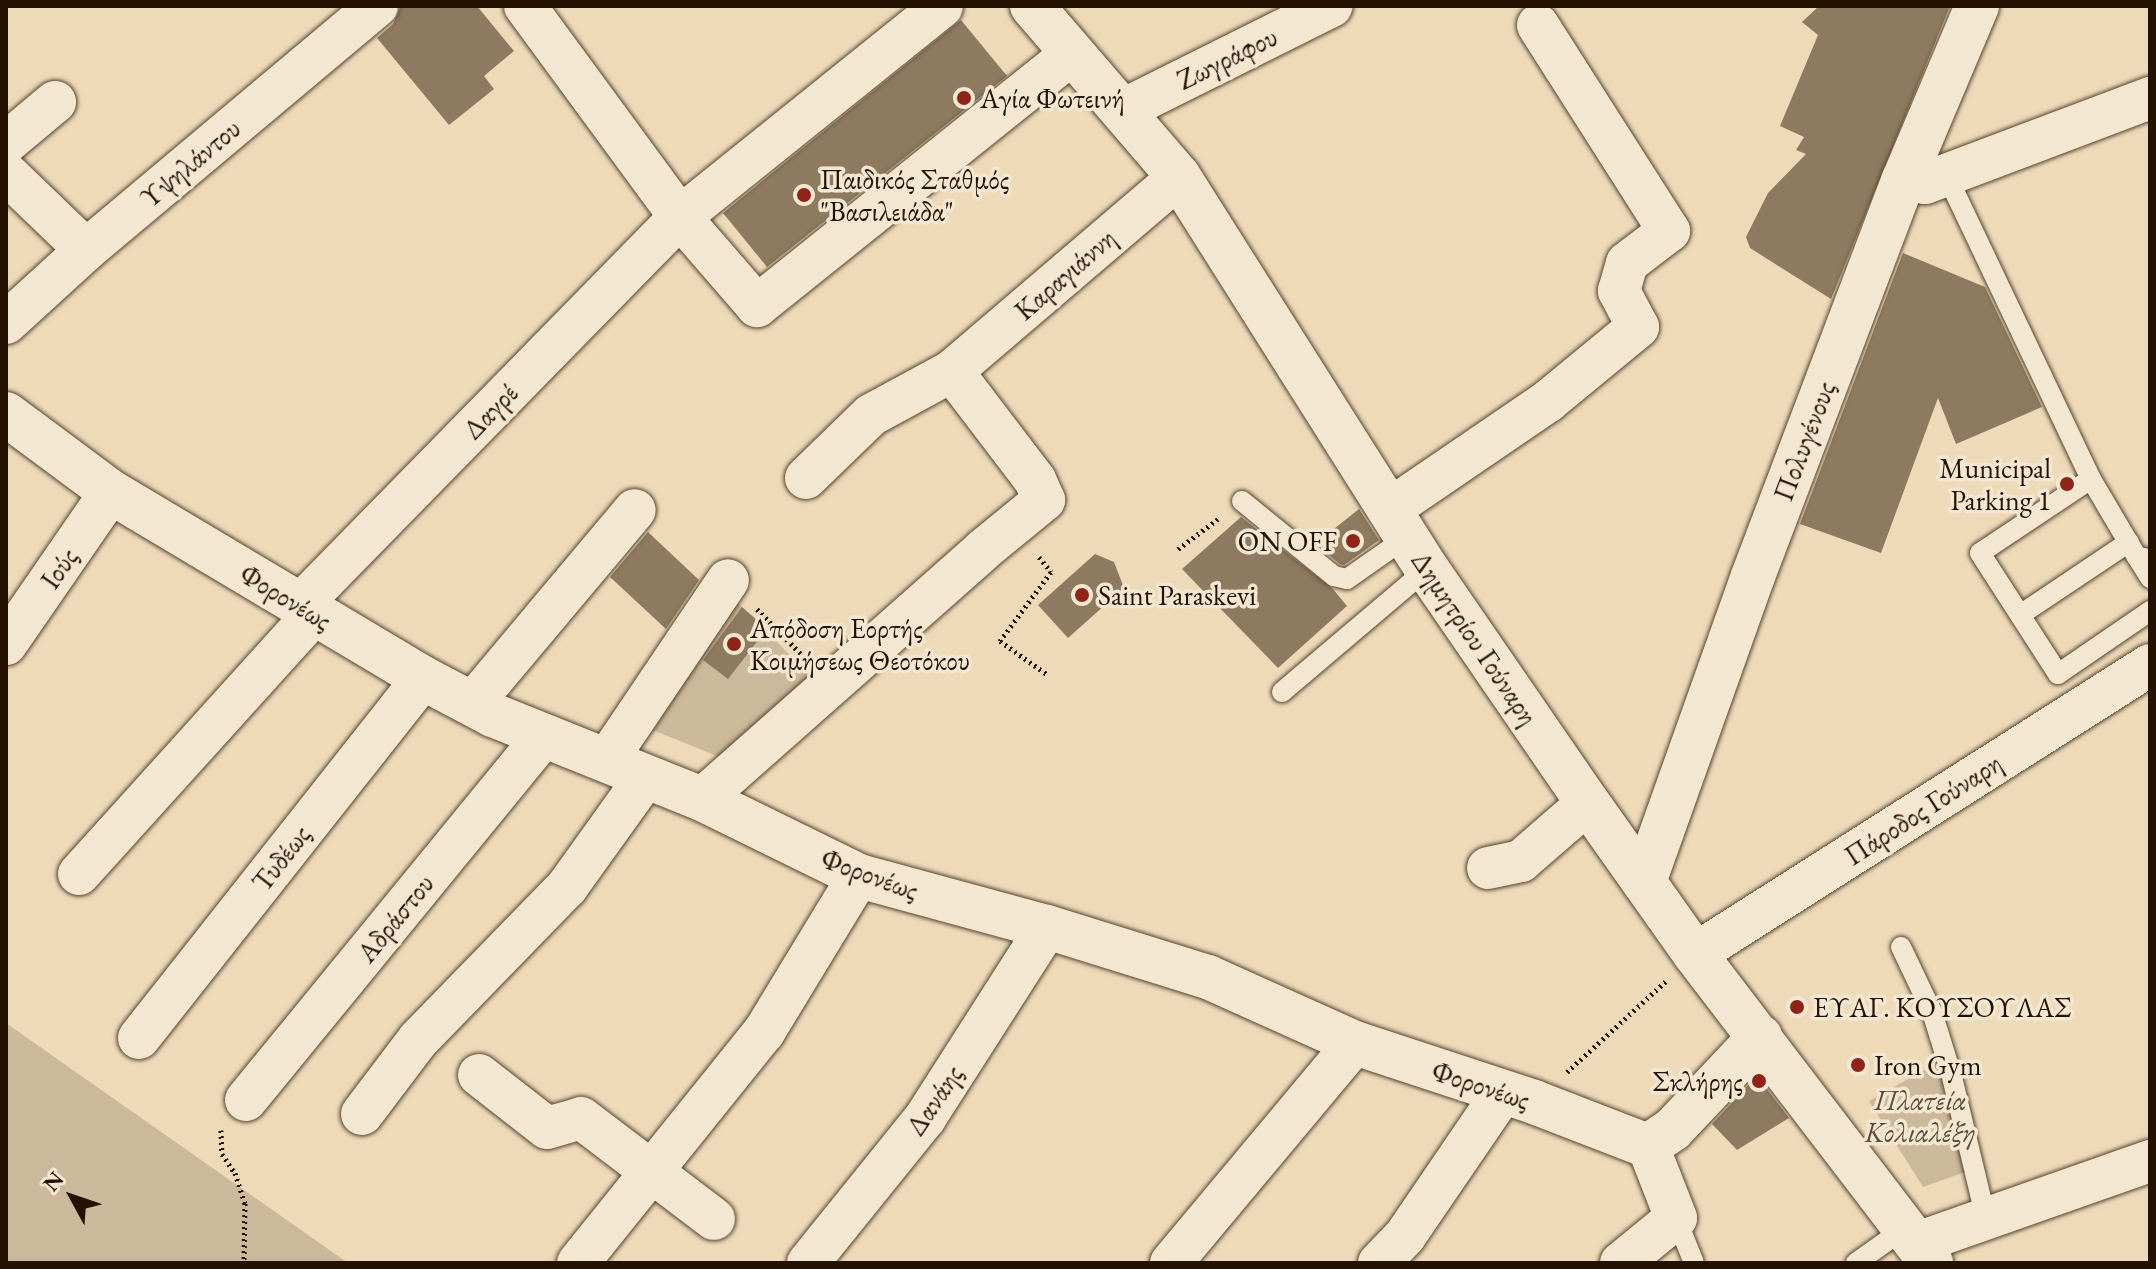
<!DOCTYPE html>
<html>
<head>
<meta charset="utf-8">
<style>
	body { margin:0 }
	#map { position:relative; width:2156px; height:1269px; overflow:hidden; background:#eedab9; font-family:"EB Garamond",serif }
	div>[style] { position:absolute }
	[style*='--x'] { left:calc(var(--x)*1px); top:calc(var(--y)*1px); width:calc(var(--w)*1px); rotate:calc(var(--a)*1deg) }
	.green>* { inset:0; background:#ccb89a }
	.building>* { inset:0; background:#8d7a60 }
	.path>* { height:5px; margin-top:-2.5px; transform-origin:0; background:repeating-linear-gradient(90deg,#241100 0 2px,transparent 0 6px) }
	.roads { filter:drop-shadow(0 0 2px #56432e) drop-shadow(0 0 2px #56432e) }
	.lane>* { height:20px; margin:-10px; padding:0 10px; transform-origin:10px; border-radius:10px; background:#f4e7d2 }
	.street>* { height:42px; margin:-21px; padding:0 21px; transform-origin:21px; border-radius:21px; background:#f4e7d2 }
	.secondary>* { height:44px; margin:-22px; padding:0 22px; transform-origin:22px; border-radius:22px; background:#f4e7d2 }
	.dots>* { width:22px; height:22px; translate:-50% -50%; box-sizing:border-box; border:4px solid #f4e7d2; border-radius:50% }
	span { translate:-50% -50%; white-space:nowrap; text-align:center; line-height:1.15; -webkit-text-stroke:7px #f4e7d2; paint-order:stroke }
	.street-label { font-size:28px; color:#241100 }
	.poi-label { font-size:28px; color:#241100 }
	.left { translate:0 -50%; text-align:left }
	.right { translate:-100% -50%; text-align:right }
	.park-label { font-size:28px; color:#5f4b36; font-style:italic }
	.frame { position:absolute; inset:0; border:8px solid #241100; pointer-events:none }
	.north { position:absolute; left:32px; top:1157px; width:80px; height:80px; -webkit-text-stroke:6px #f4e7d2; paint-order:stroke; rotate:310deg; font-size:22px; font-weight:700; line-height:32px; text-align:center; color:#241100 }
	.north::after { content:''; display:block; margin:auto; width:28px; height:36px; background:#241100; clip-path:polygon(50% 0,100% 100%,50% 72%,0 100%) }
</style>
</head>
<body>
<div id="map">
	<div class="green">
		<div style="clip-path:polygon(732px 597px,812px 677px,722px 758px,640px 725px)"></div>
		<div style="clip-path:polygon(6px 1023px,60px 1061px,348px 1263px,6px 1263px)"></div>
		<div style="clip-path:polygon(1942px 1060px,1968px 1171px,1923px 1187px,1869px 1101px)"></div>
	</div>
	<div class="building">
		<div style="clip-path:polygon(401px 6px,477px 6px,514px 51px,484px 76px,494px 89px,449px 125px,377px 38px,393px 24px)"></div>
		<div style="clip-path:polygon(1819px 6px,1950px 6px,1831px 299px,1750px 248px,1746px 237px,1768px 193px,1806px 154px,1796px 150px,1804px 137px,1780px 126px,1818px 35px,1802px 22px)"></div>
		<div style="clip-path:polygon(961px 20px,1007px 76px,767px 267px,723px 213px)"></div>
		<div style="clip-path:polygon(1903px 253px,1985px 287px,2042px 407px,1956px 444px,1938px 398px,1881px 553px,1800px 524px)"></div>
		<div style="clip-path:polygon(1359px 509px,1379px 540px,1344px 565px,1340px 564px,1315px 544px)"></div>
		<div style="clip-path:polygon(1241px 517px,1333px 589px,1347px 606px,1278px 668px,1182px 569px)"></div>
		<div style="clip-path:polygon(648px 532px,699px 580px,666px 629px,610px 577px)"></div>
		<div style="clip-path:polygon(1095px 554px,1114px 562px,1124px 588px,1068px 638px,1038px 605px)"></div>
		<div style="clip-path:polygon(742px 607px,767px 629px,728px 679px,703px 660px)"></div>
		<div style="clip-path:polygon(1757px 1076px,1789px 1118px,1737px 1150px,1712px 1124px)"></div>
	</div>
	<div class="path">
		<div style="--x:1178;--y:549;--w:50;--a:-36.9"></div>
		<div style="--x:1039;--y:557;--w:19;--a:51"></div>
		<div style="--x:1051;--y:572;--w:86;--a:126.5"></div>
		<div style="--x:1000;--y:641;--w:59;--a:35.3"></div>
		<div style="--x:757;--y:609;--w:66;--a:45.6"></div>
		<div style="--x:1567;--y:1072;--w:134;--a:-42.6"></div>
		<div style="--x:221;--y:1130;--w:24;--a:88"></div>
		<div style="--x:222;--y:1154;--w:23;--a:56"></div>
		<div style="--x:235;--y:1173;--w:32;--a:72"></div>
		<div style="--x:245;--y:1203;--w:60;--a:91"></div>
	</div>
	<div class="roads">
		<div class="lane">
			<div style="--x:1947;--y:176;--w:335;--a:64.6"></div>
			<div style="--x:2091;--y:479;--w:91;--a:59.5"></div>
			<div style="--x:2137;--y:557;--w:13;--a:9"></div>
			<div style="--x:2091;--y:479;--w:133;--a:146.3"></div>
			<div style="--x:1980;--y:553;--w:144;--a:57.2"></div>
			<div style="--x:2058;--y:674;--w:112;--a:-34.4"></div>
			<div style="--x:1242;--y:501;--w:119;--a:39.2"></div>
			<div style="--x:1334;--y:576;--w:13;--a:13"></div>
			<div style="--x:1347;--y:579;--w:73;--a:-35"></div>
			<div style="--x:2137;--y:557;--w:25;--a:58"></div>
			<div style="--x:2020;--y:615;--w:131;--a:-33.8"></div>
			<div style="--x:1282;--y:692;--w:190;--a:-40.3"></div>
			<div style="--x:1901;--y:947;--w:72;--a:64.5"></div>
			<div style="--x:1932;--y:1012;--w:64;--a:72.7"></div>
			<div style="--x:1951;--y:1073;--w:150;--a:76.5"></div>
			<div style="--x:1676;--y:1218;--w:48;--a:68.2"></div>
			<div style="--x:1856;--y:1263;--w:60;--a:-35.5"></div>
		</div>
		<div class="street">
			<div style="--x:525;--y:6;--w:262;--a:53.7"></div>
			<div style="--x:680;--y:217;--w:118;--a:49.1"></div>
			<div style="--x:757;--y:306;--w:403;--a:-38.7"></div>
			<div style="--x:1123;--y:110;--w:233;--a:-26.5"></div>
			<div style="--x:6;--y:143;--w:64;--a:-39.9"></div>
			<div style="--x:6;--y:173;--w:111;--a:43.9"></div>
			<div style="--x:1904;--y:179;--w:21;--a:11"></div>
			<div style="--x:1925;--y:183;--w:241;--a:-20.7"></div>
			<div style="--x:6;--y:323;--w:108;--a:-42.4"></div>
			<div style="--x:86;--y:250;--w:380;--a:-40"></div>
			<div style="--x:806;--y:478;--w:91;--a:-44.1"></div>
			<div style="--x:871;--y:415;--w:92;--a:-28.5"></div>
			<div style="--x:1390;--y:509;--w:190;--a:-34.3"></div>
			<div style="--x:1547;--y:402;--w:118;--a:-39.5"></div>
			<div style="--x:1638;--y:327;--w:41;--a:-117.8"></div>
			<div style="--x:1619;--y:291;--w:29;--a:-74"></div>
			<div style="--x:1627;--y:263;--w:53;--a:-37.3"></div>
			<div style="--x:1669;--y:231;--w:244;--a:-122.5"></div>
			<div style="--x:300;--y:605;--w:543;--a:-45.6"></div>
			<div style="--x:680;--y:217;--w:336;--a:-38.8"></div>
			<div style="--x:6;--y:644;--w:185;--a:-55.4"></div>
			<div style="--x:472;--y:704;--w:253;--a:-50"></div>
			<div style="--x:606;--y:761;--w:218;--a:-56"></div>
			<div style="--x:702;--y:799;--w:375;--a:-41.5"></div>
			<div style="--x:983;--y:550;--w:79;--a:-39.3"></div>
			<div style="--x:1044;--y:500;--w:22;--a:-114"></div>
			<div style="--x:1035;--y:480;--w:137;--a:-127.3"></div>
			<div style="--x:952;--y:371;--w:299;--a:-40.5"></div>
			<div style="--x:1488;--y:868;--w:34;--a:-12"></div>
			<div style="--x:1521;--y:861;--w:89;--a:-40.9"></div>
			<div style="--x:79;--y:874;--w:350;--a:-47.9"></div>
			<div style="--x:1695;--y:954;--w:539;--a:-32.42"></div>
			<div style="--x:139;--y:1038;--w:459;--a:-51.7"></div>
			<div style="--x:479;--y:1075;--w:86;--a:37.9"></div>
			<div style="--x:547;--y:1128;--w:35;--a:-16"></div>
			<div style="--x:581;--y:1118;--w:167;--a:37.2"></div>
			<div style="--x:246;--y:1100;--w:470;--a:-50.7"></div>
			<div style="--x:362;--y:1114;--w:93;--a:-52.9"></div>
			<div style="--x:418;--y:1040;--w:214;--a:-45.8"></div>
			<div style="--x:567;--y:887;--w:134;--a:-54.4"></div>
			<div style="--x:1917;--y:1243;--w:247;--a:-19.4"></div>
			<div style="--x:578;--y:1263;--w:297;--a:-51.2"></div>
			<div style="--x:764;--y:1032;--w:183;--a:-58.7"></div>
			<div style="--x:808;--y:1263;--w:186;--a:-51.1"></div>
			<div style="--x:925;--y:1118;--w:227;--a:-57.4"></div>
			<div style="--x:1171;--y:1263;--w:287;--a:-50.1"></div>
			<div style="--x:1379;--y:1263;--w:37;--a:-46"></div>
			<div style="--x:1405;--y:1236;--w:172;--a:-55.7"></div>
			<div style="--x:1621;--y:1263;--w:71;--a:-39.3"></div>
			<div style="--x:1676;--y:1218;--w:77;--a:-111.3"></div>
		</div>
		<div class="secondary">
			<div style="--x:1032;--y:6;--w:225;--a:49.3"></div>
			<div style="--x:1179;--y:177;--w:464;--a:57.7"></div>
			<div style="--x:1427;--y:569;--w:284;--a:55.5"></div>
			<div style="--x:1588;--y:803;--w:185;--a:54.7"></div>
			<div style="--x:1695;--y:954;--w:389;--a:52.6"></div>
			<div style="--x:6;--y:414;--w:131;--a:36.6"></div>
			<div style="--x:111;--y:492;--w:363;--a:30.8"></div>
			<div style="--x:423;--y:678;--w:79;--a:27.9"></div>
			<div style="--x:493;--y:715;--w:225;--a:21.9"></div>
			<div style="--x:702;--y:799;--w:175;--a:26.1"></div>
			<div style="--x:859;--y:876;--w:195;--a:15.2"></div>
			<div style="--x:1047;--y:927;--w:169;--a:17.3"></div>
			<div style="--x:1208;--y:977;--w:161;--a:24.2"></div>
			<div style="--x:1355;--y:1043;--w:188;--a:18.2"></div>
			<div style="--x:1534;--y:1102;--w:122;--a:21.1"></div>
			<div style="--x:1648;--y:1146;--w:30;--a:-34"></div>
			<div style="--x:1673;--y:1129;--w:127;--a:-46.6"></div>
			<div style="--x:1644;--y:882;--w:325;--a:-70.4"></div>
			<div style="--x:1753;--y:576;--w:425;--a:-69.2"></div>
			<div style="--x:1904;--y:179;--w:188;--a:-67.1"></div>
		</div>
	</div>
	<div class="dots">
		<div style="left:964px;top:98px;background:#8f2418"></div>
		<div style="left:804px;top:195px;background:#8f2418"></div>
		<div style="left:2067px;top:484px;background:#8f2418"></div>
		<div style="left:1353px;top:541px;background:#8f2418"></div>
		<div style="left:1082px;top:595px;background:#8f2418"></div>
		<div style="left:734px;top:644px;background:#8f2418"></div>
		<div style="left:1797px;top:1007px;background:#8f2418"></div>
		<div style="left:1858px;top:1065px;background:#8f2418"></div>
		<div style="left:1759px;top:1081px;background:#8f2418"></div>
	</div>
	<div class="street-label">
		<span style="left:1227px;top:58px;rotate:-26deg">Ζωγράφου</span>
		<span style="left:190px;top:163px;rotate:-40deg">Υψηλάντου</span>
		<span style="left:1065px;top:274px;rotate:-41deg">Καραγιάννη</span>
		<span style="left:490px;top:411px;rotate:-46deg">Δαγρέ</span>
		<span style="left:1804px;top:441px;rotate:-69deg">Πολυγένους</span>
		<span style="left:59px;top:568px;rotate:-55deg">Ιούς</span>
		<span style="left:286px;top:597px;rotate:31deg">Φορονέως</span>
		<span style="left:1475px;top:638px;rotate:56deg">Δημητρίου Γούναρη</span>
		<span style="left:1923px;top:809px;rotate:-33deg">Πάροδος Γούναρη</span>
		<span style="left:281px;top:858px;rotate:-52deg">Τυδέως</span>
		<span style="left:870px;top:874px;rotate:20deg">Φορονέως</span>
		<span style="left:395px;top:918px;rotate:-51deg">Αδράστου</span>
		<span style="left:1481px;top:1085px;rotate:18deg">Φορονέως</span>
		<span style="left:934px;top:1100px;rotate:-56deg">Δανάης</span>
	</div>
	<div class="poi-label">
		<span class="left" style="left:980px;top:98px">Αγία Φωτεινή</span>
		<span class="left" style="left:820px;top:195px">Παιδικός Σταθμός<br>"Βασιλειάδα"</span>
		<span class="right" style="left:2051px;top:484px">Municipal<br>Parking 1</span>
		<span class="right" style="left:1337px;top:541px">ON OFF</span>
		<span class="left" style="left:1098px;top:595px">Saint Paraskevi</span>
		<span class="left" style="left:750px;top:644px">Απόδοση Εορτής<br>Κοιμήσεως Θεοτόκου</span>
		<span class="left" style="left:1813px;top:1007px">ΕΥΑΓ. ΚΟΥΣΟΥΛΑΣ</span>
		<span class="left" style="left:1874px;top:1065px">Iron Gym</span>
		<span class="right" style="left:1743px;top:1081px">Σκλήρης</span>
	</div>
	<div class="park-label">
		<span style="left:1920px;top:1116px">Πλατεία<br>Κολιαλέξη</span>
	</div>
	<div class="frame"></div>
	<div class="north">N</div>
</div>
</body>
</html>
